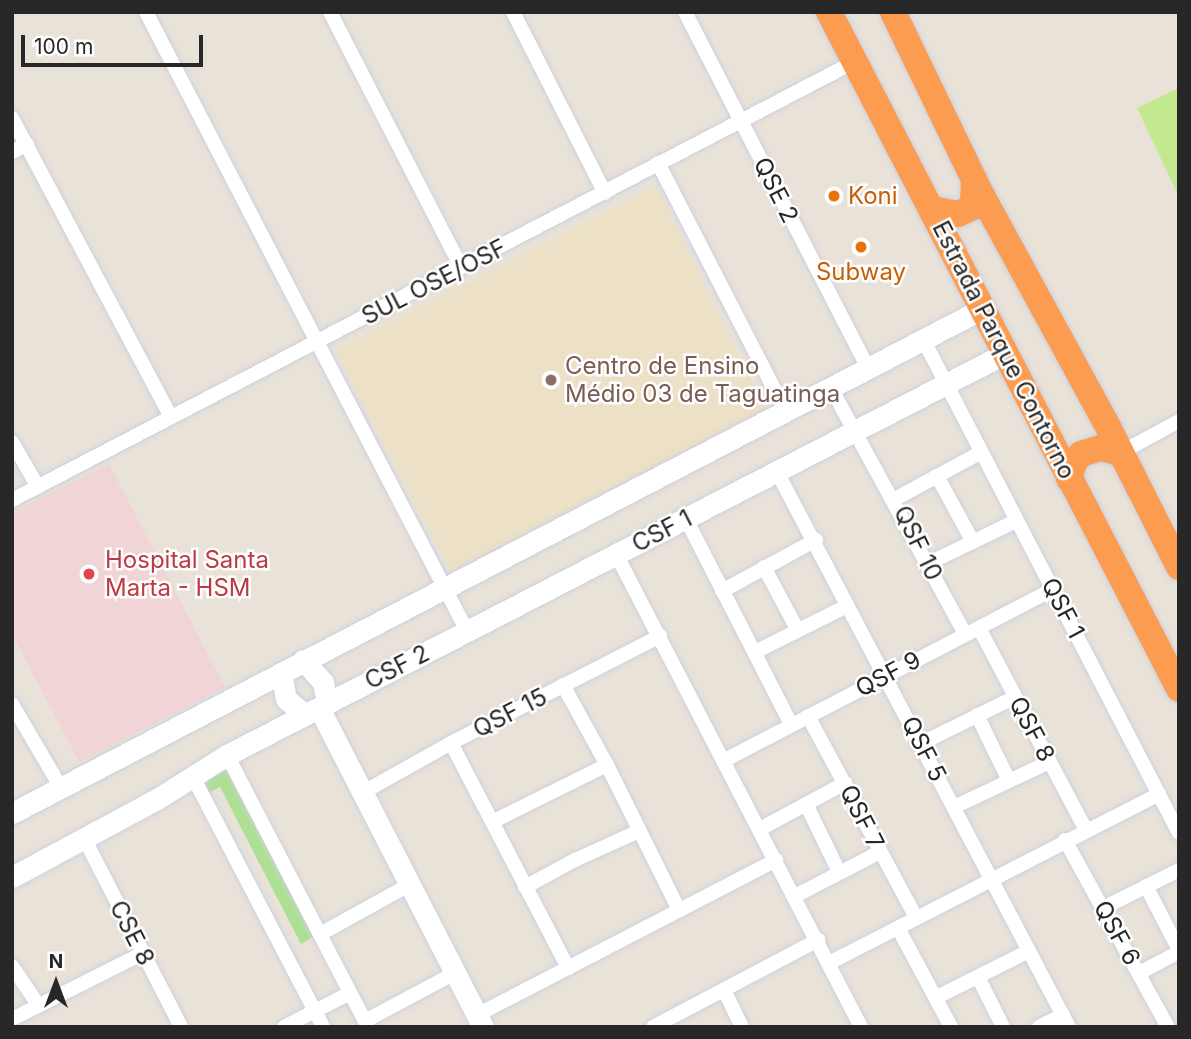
<!DOCTYPE html>
<html>
<head>
<meta charset="utf-8">
<style>
	body { margin:0 }
	#map { position:relative; width:1191px; height:1039px; overflow:hidden; background:#e9e2d8; font-family:Inter,sans-serif }
	div>[style] { position:absolute }
	[style*='--x'] { left:calc(var(--x)*1px); top:calc(var(--y)*1px); width:calc(var(--w)*1px); rotate:calc(var(--a)*1deg) }
	.education>* { inset:0; background:#ece0c7 }
	.medical>* { inset:0; background:#f1d4d6 }
	.green>* { inset:0; background:#aee094 }
	.pitch>* { inset:0; background:#c2e890 }
	.roads { filter:drop-shadow(0 0 2px #cdd1e0) drop-shadow(0 0 2px #cdd1e0) }
	.street>* { height:14px; margin:-7px; padding:0 7px; transform-origin:7px; border-radius:7px; background:#fff }
	.secondary>* { height:21px; margin:-10.5px; padding:0 10.5px; transform-origin:10.5px; border-radius:10.5px; background:#fff }
	.highway>* { height:26px; margin:-13px; padding:0 13px; transform-origin:13px; border-radius:13px; background:#fb9c51 }
	.dots>* { width:19px; height:19px; translate:-50% -50%; box-sizing:border-box; border:4px solid #fff; border-radius:50% }
	span { translate:-50% -50%; white-space:nowrap; text-align:center; line-height:1.15; -webkit-text-stroke:5px #fff; paint-order:stroke }
	.street-label { font-size:24px; color:#272727 }
	.food-label { font-size:24px; color:#c56008 }
	.left { translate:0 -50%; text-align:left }
	.education-label { font-size:24px; color:#785e54 }
	.health-label { font-size:24px; color:#be3a42 }
	.frame { position:absolute; inset:0; border:14px solid #272727; pointer-events:none }
	.north { position:absolute; left:21px; top:948px; width:70px; height:70px; -webkit-text-stroke:5px #fff; paint-order:stroke; rotate:0deg; font-size:19px; font-weight:700; line-height:28px; text-align:center; color:#272727 }
	.north::after { content:''; display:block; margin:auto; width:24px; height:32px; background:#272727; clip-path:polygon(50% 0,100% 100%,50% 72%,0 100%) }
	.scale { position:absolute; left:21px; top:35px; width:182px; height:32px; box-sizing:border-box; border:4px solid #272727; border-top:0; padding-left:9px; font-size:21px; line-height:24px; white-space:nowrap; color:#272727; -webkit-text-stroke:5px #fff; paint-order:stroke }
</style>
</head>
<body>
<div id="map">
	<div class="education">
		<div style="clip-path:polygon(657px 186px,765px 411px,452px 574px,336px 350px)"></div>
	</div>
	<div class="medical">
		<div style="clip-path:polygon(109px 464px,225px 687px,79px 762px,12px 634px,12px 513px)"></div>
	</div>
	<div class="green">
		<div style="clip-path:polygon(225px 756px,316px 935px,301px 944px,220px 787px,203px 796px,193px 777px)"></div>
	</div>
	<div class="pitch">
		<div style="clip-path:polygon(1179px 88px,1179px 197px,1137px 108px)"></div>
	</div>
	<div class="roads">
		<div class="street">
			<div style="--x:146;--y:12;--w:697;--a:62.59"></div>
			<div style="--x:330;--y:12;--w:287;--a:62.8"></div>
			<div style="--x:513;--y:12;--w:203;--a:63.1"></div>
			<div style="--x:685;--y:12;--w:400;--a:62.8"></div>
			<div style="--x:12;--y:118;--w:339;--a:62"></div>
			<div style="--x:12;--y:152;--w:17;--a:-28"></div>
			<div style="--x:658;--y:163;--w:280;--a:62.8"></div>
			<div style="--x:923;--y:339;--w:556;--a:62.61"></div>
			<div style="--x:831;--y:388;--w:280;--a:61.4"></div>
			<div style="--x:12;--y:442;--w:52;--a:60"></div>
			<div style="--x:1120;--y:453;--w:67;--a:-28.5"></div>
			<div style="--x:777;--y:472;--w:627;--a:62.25"></div>
			<div style="--x:937;--y:476;--w:75;--a:61.4"></div>
			<div style="--x:12;--y:500;--w:949;--a:-27.48"></div>
			<div style="--x:893;--y:500;--w:99;--a:-28.4"></div>
			<div style="--x:686;--y:519;--w:230;--a:62.9"></div>
			<div style="--x:616;--y:554;--w:533;--a:62.62"></div>
			<div style="--x:927;--y:564;--w:99;--a:-25.8"></div>
			<div style="--x:764;--y:567;--w:72;--a:62"></div>
			<div style="--x:722;--y:591;--w:107;--a:-28.5"></div>
			<div style="--x:979;--y:628;--w:229;--a:62.1"></div>
			<div style="--x:755;--y:652;--w:103;--a:-26.6"></div>
			<div style="--x:563;--y:685;--w:91;--a:61.2"></div>
			<div style="--x:607;--y:765;--w:162;--a:63.6"></div>
			<div style="--x:12;--y:704;--w:97;--a:59.7"></div>
			<div style="--x:977;--y:715;--w:73;--a:64.1"></div>
			<div style="--x:808;--y:716;--w:228;--a:61.8"></div>
			<div style="--x:451;--y:743;--w:254;--a:62.5"></div>
			<div style="--x:920;--y:744;--w:106;--a:-26.3"></div>
			<div style="--x:227;--y:755;--w:306;--a:62.6"></div>
			<div style="--x:723;--y:761;--w:372;--a:-27.5"></div>
			<div style="--x:193;--y:777;--w:282;--a:62.5"></div>
			<div style="--x:362;--y:793;--w:102;--a:-29.3"></div>
			<div style="--x:451;--y:743;--w:235;--a:-27.1"></div>
			<div style="--x:806;--y:804;--w:76;--a:64.1"></div>
			<div style="--x:954;--y:807;--w:105;--a:-25.3"></div>
			<div style="--x:492;--y:822;--w:128;--a:-26.4"></div>
			<div style="--x:760;--y:829;--w:97;--a:-28.4"></div>
			<div style="--x:84;--y:838;--w:212;--a:62.8"></div>
			<div style="--x:1065;--y:840;--w:213;--a:61.2"></div>
			<div style="--x:1146;--y:886;--w:72;--a:62.7"></div>
			<div style="--x:525;--y:887;--w:57;--a:-28.4"></div>
			<div style="--x:575;--y:860;--w:70;--a:-24.4"></div>
			<div style="--x:795;--y:896;--w:96;--a:-27.4"></div>
			<div style="--x:1103;--y:908;--w:85;--a:-26.6"></div>
			<div style="--x:898;--y:928;--w:112;--a:61.8"></div>
			<div style="--x:322;--y:933;--w:99;--a:-28.9"></div>
			<div style="--x:829;--y:963;--w:371;--a:-27.1"></div>
			<div style="--x:12;--y:966;--w:48;--a:56"></div>
			<div style="--x:1139;--y:973;--w:45;--a:-27.7"></div>
			<div style="--x:978;--y:977;--w:56;--a:63.4"></div>
			<div style="--x:724;--y:990;--w:41;--a:64.1"></div>
			<div style="--x:937;--y:997;--w:103;--a:-26.6"></div>
			<div style="--x:477;--y:1015;--w:337;--a:-27.4"></div>
			<div style="--x:12;--y:1019;--w:147;--a:-26.7"></div>
			<div style="--x:365;--y:1021;--w:100;--a:-28.1"></div>
			<div style="--x:284;--y:1027;--w:72;--a:-27.3"></div>
			<div style="--x:653;--y:1027;--w:187;--a:-27.8"></div>
			<div style="--x:1039;--y:1027;--w:27;--a:-27"></div>
		</div>
		<div class="secondary">
			<div style="--x:303;--y:660;--w:30;--a:48"></div>
			<div style="--x:323;--y:682;--w:21;--a:79"></div>
			<div style="--x:281;--y:673;--w:26;--a:79"></div>
			<div style="--x:286;--y:699;--w:25;--a:40"></div>
			<div style="--x:319;--y:708;--w:359;--a:62.8"></div>
			<div style="--x:12;--y:813;--w:1093;--a:-27.46"></div>
			<div style="--x:12;--y:877;--w:165;--a:-28.3"></div>
			<div style="--x:157;--y:799;--w:83;--a:-32.2"></div>
			<div style="--x:227;--y:755;--w:874;--a:-27.3"></div>
		</div>
		<div class="highway">
			<div style="--x:829;--y:12;--w:762;--a:62.66"></div>
			<div style="--x:893;--y:12;--w:198;--a:64.2"></div>
			<div style="--x:979;--y:190;--w:261;--a:61.4"></div>
			<div style="--x:1104;--y:419;--w:166;--a:63.1"></div>
			<div style="--x:932;--y:209;--w:26;--a:11"></div>
			<div style="--x:958;--y:214;--w:17;--a:-25"></div>
			<div style="--x:973;--y:207;--w:27;--a:-88"></div>
			<div style="--x:1069;--y:479;--w:17;--a:-73"></div>
			<div style="--x:1074;--y:463;--w:11;--a:-52"></div>
			<div style="--x:1081;--y:454;--w:21;--a:-17"></div>
			<div style="--x:1101;--y:448;--w:20;--a:15"></div>
		</div>
	</div>
	<div class="dots">
		<div style="left:834px;top:196px;background:#e8710a"></div>
		<div style="left:861px;top:247px;background:#e8710a"></div>
		<div style="left:551px;top:380px;background:#8d6e63"></div>
		<div style="left:89px;top:574px;background:#e0444e"></div>
	</div>
	<div class="street-label">
		<span style="left:776px;top:190px;rotate:63deg">QSE 2</span>
		<span style="left:434px;top:282px;rotate:-27deg">SUL OSE/OSF</span>
		<span style="left:1004px;top:350px;rotate:63deg">Estrada Parque Contorno</span>
		<span style="left:662px;top:531px;rotate:-27deg">CSF 1</span>
		<span style="left:918px;top:543px;rotate:64deg">QSF 10</span>
		<span style="left:1063px;top:608px;rotate:62deg">QSF 1</span>
		<span style="left:397px;top:667px;rotate:-27deg">CSF 2</span>
		<span style="left:888px;top:674px;rotate:-28deg">QSF 9</span>
		<span style="left:510px;top:713px;rotate:-27deg">QSF 15</span>
		<span style="left:1032px;top:729px;rotate:62deg">QSF 8</span>
		<span style="left:924px;top:749px;rotate:63deg">QSF 5</span>
		<span style="left:862px;top:817px;rotate:63deg">QSF 7</span>
		<span style="left:132px;top:933px;rotate:63deg">CSE 8</span>
		<span style="left:1117px;top:933px;rotate:61deg">QSF 6</span>
	</div>
	<div class="food-label">
		<span class="left" style="left:848px;top:196px">Koni</span>
		<span style="left:861px;top:272px">Subway</span>
	</div>
	<div class="education-label">
		<span class="left" style="left:565px;top:380px">Centro de Ensino<br>Médio 03 de Taguatinga</span>
	</div>
	<div class="health-label">
		<span class="left" style="left:105px;top:574px">Hospital Santa<br>Marta - HSM</span>
	</div>
	<div class="frame"></div>
	<div class="north">N</div>
	<div class="scale">100 m</div>
</div>
</body>
</html>
